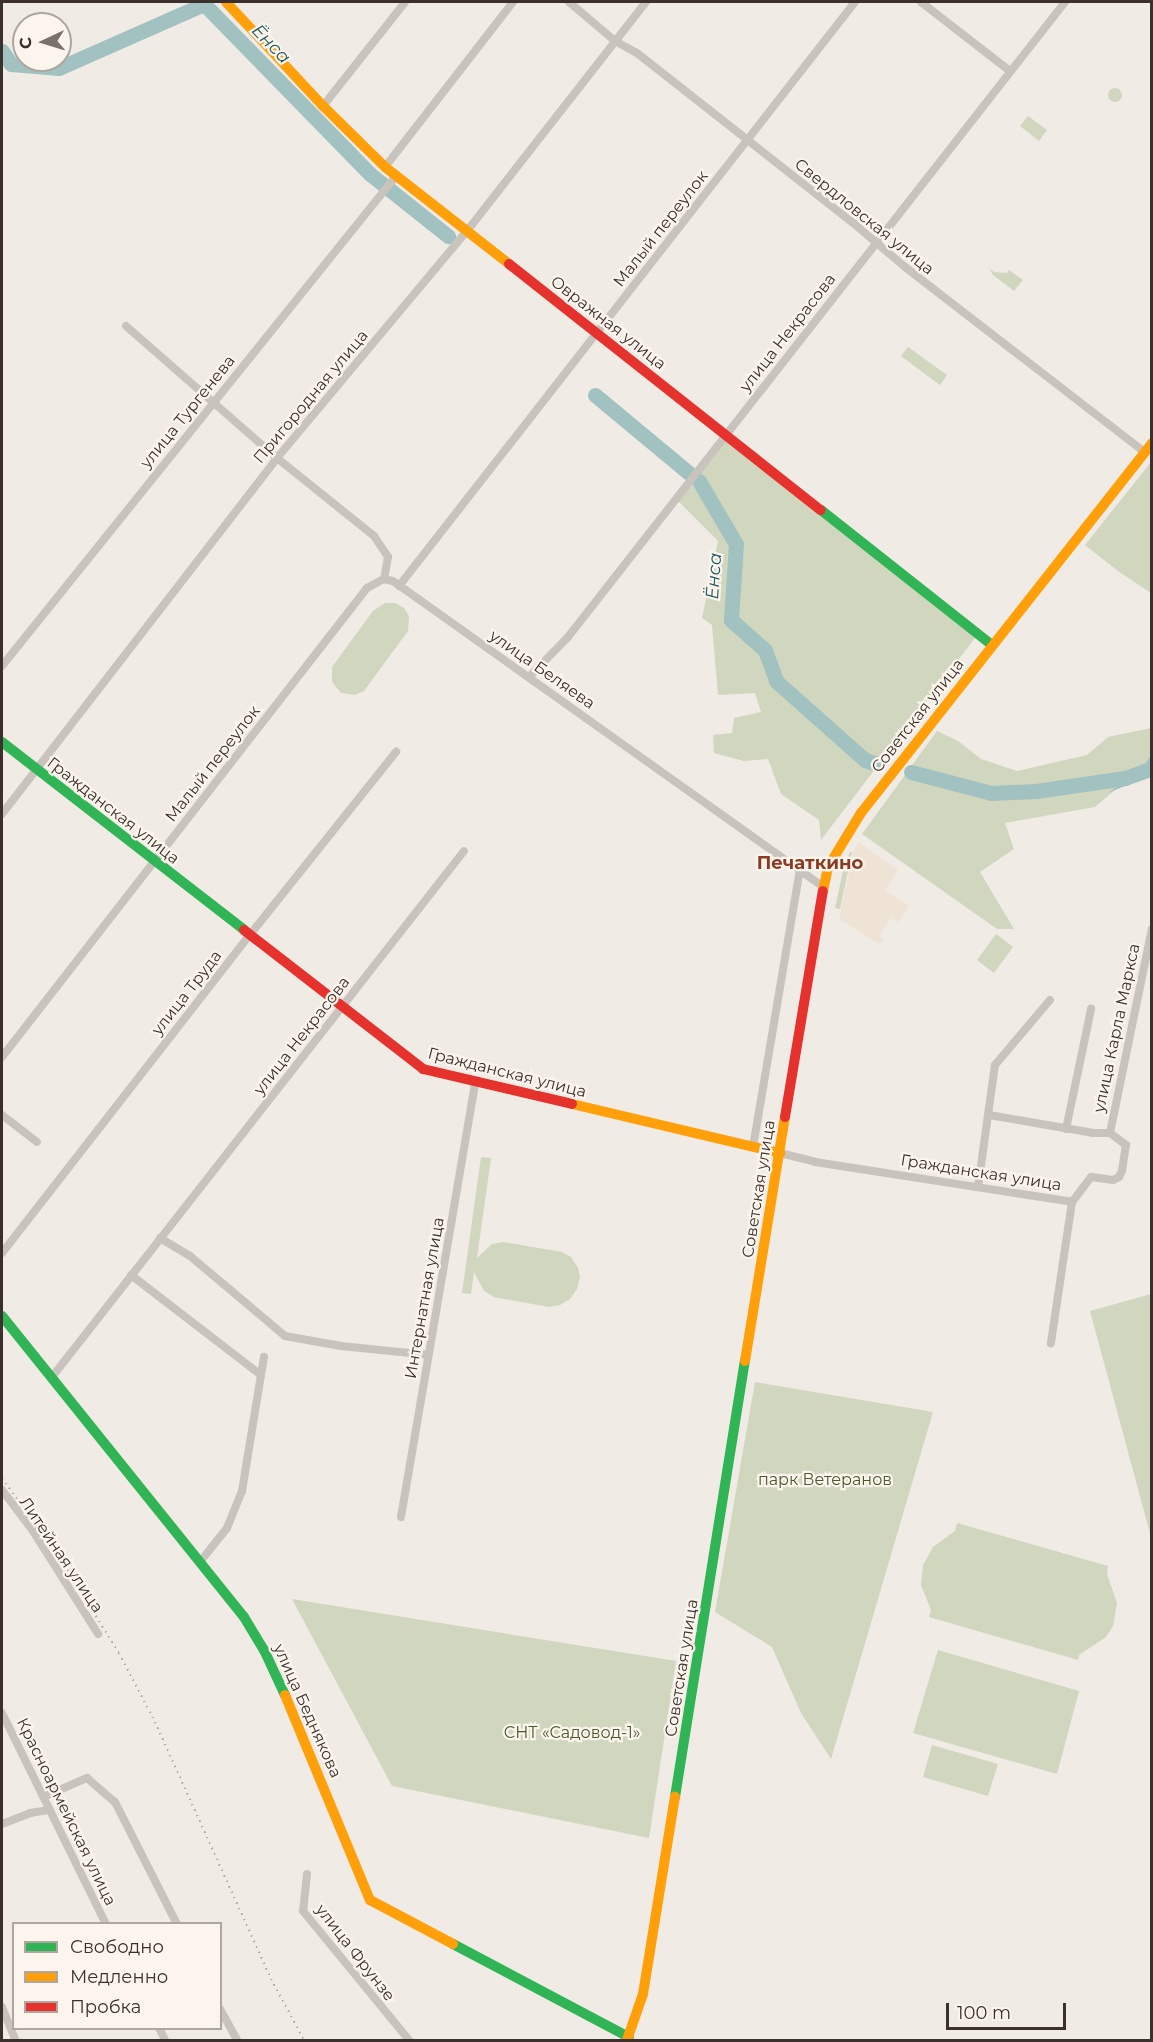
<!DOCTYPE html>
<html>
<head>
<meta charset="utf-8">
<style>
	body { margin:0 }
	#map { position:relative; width:1153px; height:2042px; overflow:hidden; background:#f0ebe5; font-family:Montserrat,sans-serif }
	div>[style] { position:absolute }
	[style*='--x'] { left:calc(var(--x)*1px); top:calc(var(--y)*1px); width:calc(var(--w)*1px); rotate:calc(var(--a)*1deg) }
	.green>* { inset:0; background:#d1d6bf }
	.round { border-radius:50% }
	.plaza>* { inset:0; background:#eee3d5 }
	.water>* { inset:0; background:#a1c2c1 }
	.river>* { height:15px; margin:-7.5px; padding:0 7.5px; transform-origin:7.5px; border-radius:7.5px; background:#a1c2c1 }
	.street>* { height:8px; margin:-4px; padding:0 4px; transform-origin:4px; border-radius:4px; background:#c9c3be }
	.fast>* { height:10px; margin:-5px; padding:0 5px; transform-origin:5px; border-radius:5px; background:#30b455 }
	.slow>* { height:10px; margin:-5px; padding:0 5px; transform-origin:5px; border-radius:5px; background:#ff9f0a }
	.jam>* { height:10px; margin:-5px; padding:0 5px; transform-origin:5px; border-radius:5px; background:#e5322d }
	.rail>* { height:2px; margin-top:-1px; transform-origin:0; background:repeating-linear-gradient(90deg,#b1aca8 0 1.5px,transparent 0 6px) }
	span { translate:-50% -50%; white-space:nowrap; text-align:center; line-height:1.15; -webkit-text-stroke:4.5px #fbf5ee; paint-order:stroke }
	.street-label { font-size:16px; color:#3b302b }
	.park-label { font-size:16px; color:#4a5a2e }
	.water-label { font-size:18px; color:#1f5a5e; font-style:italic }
	.neighbourhood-label { font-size:18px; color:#8c3b22; font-weight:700 }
	.frame { position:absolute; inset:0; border:3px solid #3b302b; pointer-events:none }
	.legend { position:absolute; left:12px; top:1922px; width:210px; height:108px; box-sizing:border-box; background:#fbf5ee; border:2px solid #aea6a0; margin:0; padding:8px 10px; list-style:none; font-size:18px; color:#3b302b }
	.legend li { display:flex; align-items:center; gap:12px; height:30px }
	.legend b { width:30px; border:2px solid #aea6a0 }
	.north { position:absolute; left:12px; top:12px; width:60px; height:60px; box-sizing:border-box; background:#fbf5ee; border:2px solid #aea6a0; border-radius:50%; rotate:266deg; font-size:16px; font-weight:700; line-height:24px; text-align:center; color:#3b302b }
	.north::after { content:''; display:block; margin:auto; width:21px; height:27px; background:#7a716c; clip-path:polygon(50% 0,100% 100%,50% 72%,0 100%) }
	.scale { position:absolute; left:946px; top:2003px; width:120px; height:27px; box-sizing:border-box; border:3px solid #3b302b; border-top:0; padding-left:8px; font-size:18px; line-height:21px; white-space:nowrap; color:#3b302b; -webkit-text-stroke:4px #fbf5ee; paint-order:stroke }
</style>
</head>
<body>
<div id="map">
	<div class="green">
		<div class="round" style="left:1108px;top:88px;width:14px;height:14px"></div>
		<div style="clip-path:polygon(1028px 116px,1047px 130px,1039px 141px,1020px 126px)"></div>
		<div style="clip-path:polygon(989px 268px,994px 272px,1007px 273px,1009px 270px,1023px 280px,1014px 291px,993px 275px)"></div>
		<div style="clip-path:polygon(908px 347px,947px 375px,940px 385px,901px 356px)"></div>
		<div style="clip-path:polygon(726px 435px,978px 634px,821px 840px,819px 820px,781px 794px,768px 759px,744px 761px,714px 753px,713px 735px,732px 733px,734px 718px,761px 712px,755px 693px,718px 695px,712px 625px,702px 618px,718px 541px,677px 500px)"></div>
		<div style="clip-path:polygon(1151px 462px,1151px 593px,1118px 571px,1085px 545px)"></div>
		<div style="clip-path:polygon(385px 603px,395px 603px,404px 608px,409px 616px,408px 631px,364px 691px,355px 695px,341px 693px,332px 682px,332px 667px,373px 611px)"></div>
		<div style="clip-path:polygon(1151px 728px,1151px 755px,1139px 773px,1125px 778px,1124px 782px,1095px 807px,1005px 823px,1014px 849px,980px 872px,1014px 929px,997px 929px,862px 834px,937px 731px,958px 741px,981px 759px,1017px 771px,1087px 755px,1108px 737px)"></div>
		<div style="clip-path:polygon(850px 852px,852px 852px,840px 909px,835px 908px,844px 866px)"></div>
		<div style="clip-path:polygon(996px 934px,1013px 947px,994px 973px,977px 960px)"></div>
		<div style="clip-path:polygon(481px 1157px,491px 1158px,477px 1258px,492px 1244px,503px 1242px,562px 1252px,571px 1257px,578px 1268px,580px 1277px,577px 1289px,570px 1299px,560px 1305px,549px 1307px,494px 1297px,484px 1291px,474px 1272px,471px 1294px,462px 1293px)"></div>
		<div style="clip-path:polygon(1151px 1294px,1152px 1294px,1151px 1537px,1090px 1311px)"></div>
		<div style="clip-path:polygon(755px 1382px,933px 1412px,831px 1759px,801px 1713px,772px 1647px,715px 1612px)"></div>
		<div style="clip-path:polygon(957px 1523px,1108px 1566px,1107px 1574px,1117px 1603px,1113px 1626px,1106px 1637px,1079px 1655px,1078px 1660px,929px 1617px,931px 1610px,921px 1585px,923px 1565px,933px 1547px,955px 1531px)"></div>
		<div style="clip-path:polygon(292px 1599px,676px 1661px,649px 1838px,392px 1786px)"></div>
		<div style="clip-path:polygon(938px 1650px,1079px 1691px,1057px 1774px,913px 1733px)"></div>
		<div style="clip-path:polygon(932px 1745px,998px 1764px,988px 1796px,923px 1777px)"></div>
	</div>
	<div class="plaza">
		<div style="clip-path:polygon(858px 842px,898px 870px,885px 890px,909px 906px,898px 922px,891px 918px,879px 936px,884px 939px,881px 945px,839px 919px,853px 854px)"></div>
	</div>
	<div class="water">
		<div style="clip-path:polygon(1151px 755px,1151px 775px,1108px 793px,1124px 782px,1125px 778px,1139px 773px)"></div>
	</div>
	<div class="river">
		<div style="--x:2;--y:51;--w:16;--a:55"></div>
		<div style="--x:11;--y:64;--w:48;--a:4.8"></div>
		<div style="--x:59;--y:68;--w:158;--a:-23.8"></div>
		<div style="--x:204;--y:4;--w:238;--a:45.7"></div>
		<div style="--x:370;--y:174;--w:100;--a:38.5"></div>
		<div style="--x:595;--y:395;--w:122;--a:39.7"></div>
		<div style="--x:699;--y:481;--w:73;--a:59.6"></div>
		<div style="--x:736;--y:544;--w:76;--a:93.8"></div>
		<div style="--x:731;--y:620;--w:45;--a:41.4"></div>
		<div style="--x:765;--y:650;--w:33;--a:70"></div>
		<div style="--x:776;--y:681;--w:119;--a:41.6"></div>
		<div style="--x:865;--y:760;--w:10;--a:17"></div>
		<div style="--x:911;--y:772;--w:83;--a:14.7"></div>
		<div style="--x:991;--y:793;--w:45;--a:-2.5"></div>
		<div style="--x:1036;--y:791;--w:90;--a:-8.3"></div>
		<div style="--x:1125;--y:778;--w:29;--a:-20"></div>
	</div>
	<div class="street">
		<div style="--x:569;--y:2;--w:60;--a:40.3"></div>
		<div style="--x:615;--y:41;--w:25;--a:29"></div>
		<div style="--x:637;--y:53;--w:273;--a:38.2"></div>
		<div style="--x:852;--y:222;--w:70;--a:40.3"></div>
		<div style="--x:905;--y:267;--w:302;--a:37.7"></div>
		<div style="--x:921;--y:2;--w:113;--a:37.8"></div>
		<div style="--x:323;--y:106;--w:132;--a:-51.7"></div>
		<div style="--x:385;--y:167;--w:209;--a:-52.2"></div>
		<div style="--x:126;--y:326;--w:201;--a:41.2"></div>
		<div style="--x:277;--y:458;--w:124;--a:38.8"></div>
		<div style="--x:374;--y:536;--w:25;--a:56"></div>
		<div style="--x:388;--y:557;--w:22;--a:100"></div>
		<div style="--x:384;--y:579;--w:9;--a:13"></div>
		<div style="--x:393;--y:581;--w:526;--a:35.41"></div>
		<div style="--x:399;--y:586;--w:741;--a:-52.02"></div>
		<div style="--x:2;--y:666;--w:629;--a:-51.2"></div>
		<div style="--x:529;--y:677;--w:56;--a:-45.7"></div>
		<div style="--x:568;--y:637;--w:806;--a:-51.95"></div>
		<div style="--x:2;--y:814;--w:450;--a:-52.3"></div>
		<div style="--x:277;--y:458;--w:296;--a:-50.1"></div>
		<div style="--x:467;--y:231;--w:291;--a:-52"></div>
		<div style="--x:2;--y:1057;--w:594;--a:-52.11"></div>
		<div style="--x:367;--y:588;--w:19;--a:-28"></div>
		<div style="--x:2;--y:1115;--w:44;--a:37.6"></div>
		<div style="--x:989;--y:1115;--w:106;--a:9.8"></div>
		<div style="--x:1093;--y:1133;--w:17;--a:0"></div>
		<div style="--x:1110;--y:1133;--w:20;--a:37"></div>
		<div style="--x:1126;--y:1145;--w:26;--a:99"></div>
		<div style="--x:1122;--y:1171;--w:7;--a:117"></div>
		<div style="--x:1119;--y:1177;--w:7;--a:153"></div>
		<div style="--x:1113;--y:1180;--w:22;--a:-172"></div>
		<div style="--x:1091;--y:1177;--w:31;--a:127"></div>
		<div style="--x:1072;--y:1202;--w:143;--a:98.5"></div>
		<div style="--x:1066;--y:1129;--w:123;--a:-78.2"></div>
		<div style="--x:1110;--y:1133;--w:208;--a:-78.4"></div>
		<div style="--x:753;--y:1147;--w:281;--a:-80.4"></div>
		<div style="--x:780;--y:1153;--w:36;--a:14"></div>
		<div style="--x:815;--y:1162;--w:260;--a:8.8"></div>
		<div style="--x:978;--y:1187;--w:123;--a:-82.1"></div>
		<div style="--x:995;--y:1065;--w:85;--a:-49.8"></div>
		<div style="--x:160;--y:1238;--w:35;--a:31"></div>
		<div style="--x:190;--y:1256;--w:124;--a:40.1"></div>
		<div style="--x:285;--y:1336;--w:57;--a:10.1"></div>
		<div style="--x:341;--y:1346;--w:88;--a:5.8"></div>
		<div style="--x:2;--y:1253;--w:402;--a:-52.1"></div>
		<div style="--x:249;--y:936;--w:236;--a:-51.4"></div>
		<div style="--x:131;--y:1275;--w:164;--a:37.6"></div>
		<div style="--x:52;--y:1377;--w:668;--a:-51.93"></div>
		<div style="--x:2;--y:1490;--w:51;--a:52.9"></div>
		<div style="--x:33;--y:1531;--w:122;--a:57.7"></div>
		<div style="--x:401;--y:1517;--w:440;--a:-80.3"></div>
		<div style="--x:200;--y:1562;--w:43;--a:-51.5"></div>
		<div style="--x:227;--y:1528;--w:40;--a:-68"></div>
		<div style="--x:242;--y:1491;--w:136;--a:-80.7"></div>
		<div style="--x:2;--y:1713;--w:235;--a:63.8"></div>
		<div style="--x:43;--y:1797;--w:48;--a:-23.4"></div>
		<div style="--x:87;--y:1778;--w:37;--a:41"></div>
		<div style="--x:115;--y:1802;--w:137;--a:63.1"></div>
		<div style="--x:2;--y:1824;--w:30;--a:-21"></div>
		<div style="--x:30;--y:1813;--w:20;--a:-9"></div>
		<div style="--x:307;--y:1874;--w:37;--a:96"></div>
		<div style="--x:303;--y:1911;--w:167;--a:50.6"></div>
		<div style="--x:2;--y:2007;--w:35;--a:68"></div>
		<div style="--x:220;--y:2009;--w:35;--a:61"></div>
		<div style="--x:159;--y:2028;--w:13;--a:63"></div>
	</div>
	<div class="fast">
		<div style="--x:821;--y:510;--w:218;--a:38.3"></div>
		<div style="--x:2;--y:742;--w:306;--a:37.8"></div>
		<div style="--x:2;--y:1316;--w:386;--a:51.2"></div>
		<div style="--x:244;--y:1617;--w:39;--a:59"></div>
		<div style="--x:264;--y:1650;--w:50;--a:65"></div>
		<div style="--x:675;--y:1797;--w:442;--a:-80.9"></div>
		<div style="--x:453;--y:1944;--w:199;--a:27.9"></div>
	</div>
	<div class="slow">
		<div style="--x:226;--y:2;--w:142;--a:47"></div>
		<div style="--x:323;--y:106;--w:87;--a:44.5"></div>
		<div style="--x:385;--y:167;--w:157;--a:38"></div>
		<div style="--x:823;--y:891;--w:25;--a:-78"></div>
		<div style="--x:828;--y:867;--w:63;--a:-58.6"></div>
		<div style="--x:861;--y:813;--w:471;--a:-51.8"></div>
		<div style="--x:572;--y:1104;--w:214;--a:13.3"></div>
		<div style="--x:745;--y:1361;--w:247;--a:-80.7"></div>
		<div style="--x:285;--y:1695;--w:222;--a:67.5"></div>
		<div style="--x:370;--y:1900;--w:94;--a:27.9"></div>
		<div style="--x:627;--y:2040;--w:49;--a:-70.8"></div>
		<div style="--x:643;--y:1994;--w:200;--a:-80.8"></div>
	</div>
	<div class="jam">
		<div style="--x:509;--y:264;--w:397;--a:38.3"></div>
		<div style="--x:244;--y:930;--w:227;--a:37.8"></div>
		<div style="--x:423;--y:1069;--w:153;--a:13.2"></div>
		<div style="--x:785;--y:1117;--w:229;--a:-80.5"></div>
	</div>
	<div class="rail">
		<div style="--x:2;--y:1478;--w:107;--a:54.5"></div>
		<div style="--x:64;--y:1565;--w:104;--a:58"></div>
		<div style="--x:119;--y:1653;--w:78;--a:62.4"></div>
		<div style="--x:155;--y:1722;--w:282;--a:65.7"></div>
		<div style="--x:271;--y:1979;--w:69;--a:61.6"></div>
	</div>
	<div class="street-label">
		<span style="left:864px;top:217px;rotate:39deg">Свердловская улица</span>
		<span style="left:661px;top:229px;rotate:-52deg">Малый переулок</span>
		<span style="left:608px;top:323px;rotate:38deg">Овражная улица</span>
		<span style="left:788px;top:333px;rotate:-52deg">улица Некрасова</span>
		<span style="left:311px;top:397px;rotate:-50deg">Пригородная улица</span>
		<span style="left:188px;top:412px;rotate:-51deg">улица Тургенева</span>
		<span style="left:542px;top:670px;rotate:35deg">улица Беляева</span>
		<span style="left:918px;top:716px;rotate:-52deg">Советская улица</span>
		<span style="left:213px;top:764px;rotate:-52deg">Малый переулок</span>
		<span style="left:113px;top:811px;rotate:38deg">Гражданская улица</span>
		<span style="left:187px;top:993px;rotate:-52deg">улица Труда</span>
		<span style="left:1117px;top:1028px;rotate:-78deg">улица Карла Маркса</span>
		<span style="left:302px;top:1036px;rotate:-52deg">улица Некрасова</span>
		<span style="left:507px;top:1073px;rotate:14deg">Гражданская улица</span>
		<span style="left:981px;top:1173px;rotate:9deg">Гражданская улица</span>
		<span style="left:759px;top:1189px;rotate:-81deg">Советская улица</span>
		<span style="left:425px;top:1298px;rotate:-80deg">Интернатная улица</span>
		<span style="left:61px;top:1555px;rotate:56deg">Литейная улица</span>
		<span style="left:682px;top:1668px;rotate:-81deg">Советская улица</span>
		<span style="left:307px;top:1711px;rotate:66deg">улица Беднякова</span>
		<span style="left:66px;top:1812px;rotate:64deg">Красноармейская улица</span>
		<span style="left:355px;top:1953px;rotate:52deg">улица Фрунзе</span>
	</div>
	<div class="park-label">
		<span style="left:825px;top:1480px">парк Ветеранов</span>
		<span style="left:572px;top:1733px">СНТ «Садовод-1»</span>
	</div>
	<div class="water-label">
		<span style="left:271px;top:44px;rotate:46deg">Ёнса</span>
		<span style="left:714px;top:576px;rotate:-86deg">Ёнса</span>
	</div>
	<div class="neighbourhood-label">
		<span style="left:810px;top:863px">Печаткино</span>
	</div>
	<div class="frame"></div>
	<ul class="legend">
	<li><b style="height:8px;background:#30b455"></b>Свободно</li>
	<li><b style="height:8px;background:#ff9f0a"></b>Медленно</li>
	<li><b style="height:8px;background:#e5322d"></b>Пробка</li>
	</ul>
	<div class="north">С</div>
	<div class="scale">100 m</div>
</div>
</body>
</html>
